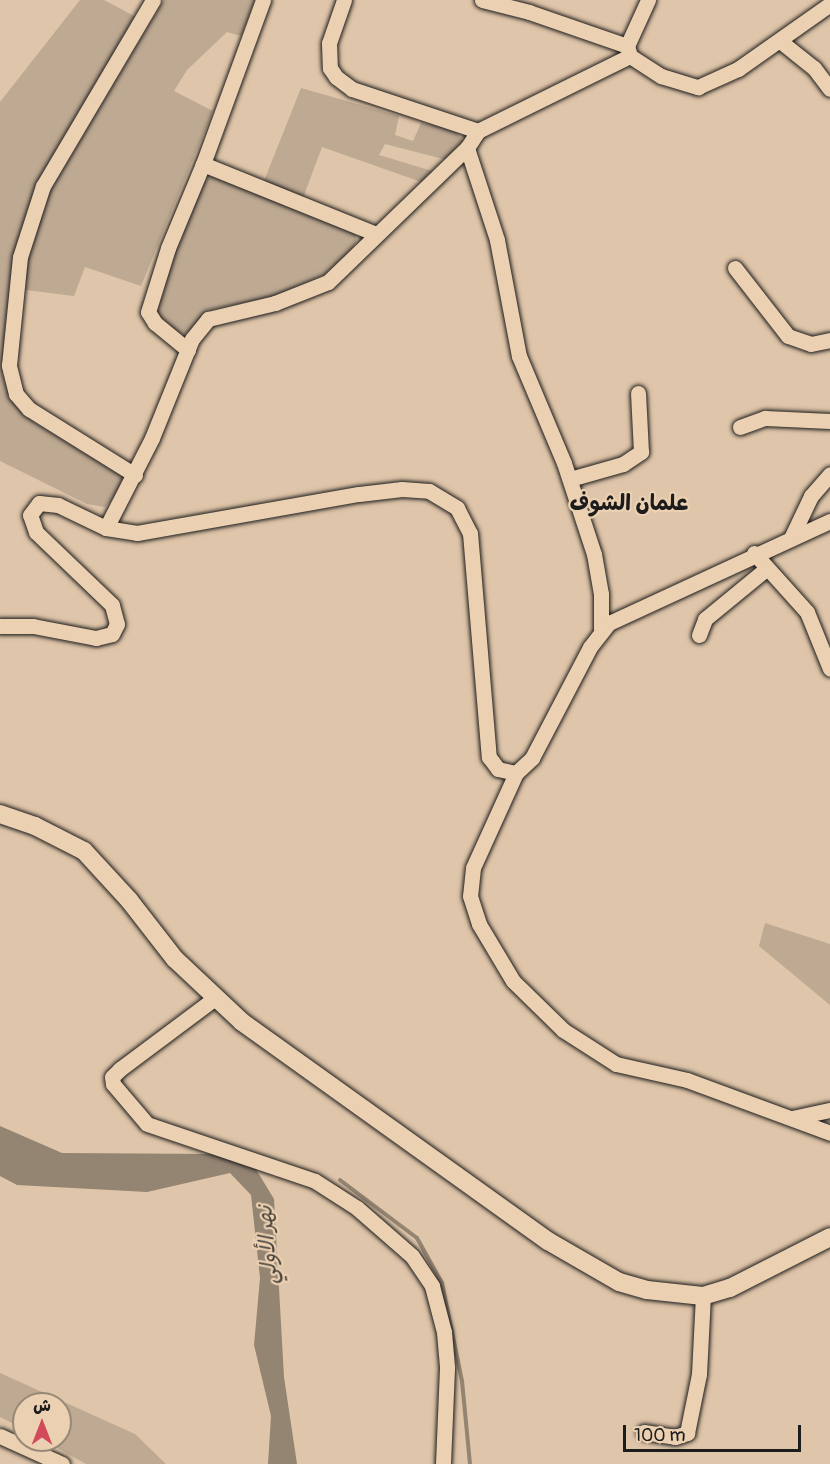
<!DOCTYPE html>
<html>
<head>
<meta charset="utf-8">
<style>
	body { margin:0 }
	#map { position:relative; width:830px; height:1464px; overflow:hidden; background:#dfc5a9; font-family:Pangolin,"Playpen Sans Arabic",sans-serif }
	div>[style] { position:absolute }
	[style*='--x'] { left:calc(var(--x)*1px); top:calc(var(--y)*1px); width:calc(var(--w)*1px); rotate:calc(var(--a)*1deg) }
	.green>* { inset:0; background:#bea992 }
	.water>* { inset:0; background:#948472 }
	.stream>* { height:4px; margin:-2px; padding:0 2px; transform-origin:2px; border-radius:2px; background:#948472 }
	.roads { filter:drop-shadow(0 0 2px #1c1c1c) drop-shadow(0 0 2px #1c1c1c) }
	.minor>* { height:15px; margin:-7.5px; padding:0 7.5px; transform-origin:7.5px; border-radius:7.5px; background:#ebd0b2 }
	.major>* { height:18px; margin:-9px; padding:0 9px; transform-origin:9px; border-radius:9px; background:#ebd0b2 }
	span { translate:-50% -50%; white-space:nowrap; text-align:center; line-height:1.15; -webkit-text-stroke:4.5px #ebd0b2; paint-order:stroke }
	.water-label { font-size:21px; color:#46403a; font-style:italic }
	.quarter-label { font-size:22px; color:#1c1c1c; font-weight:700 }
	.north { position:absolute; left:12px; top:1392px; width:60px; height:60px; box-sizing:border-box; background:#ebd0b2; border:2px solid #988876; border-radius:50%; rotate:0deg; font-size:16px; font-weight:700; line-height:24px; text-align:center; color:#1c1c1c }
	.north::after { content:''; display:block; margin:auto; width:21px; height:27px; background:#d1495b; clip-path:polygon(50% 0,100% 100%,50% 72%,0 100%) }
	.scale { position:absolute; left:623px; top:1425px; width:178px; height:27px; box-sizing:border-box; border:3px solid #1c1c1c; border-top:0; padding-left:8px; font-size:18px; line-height:21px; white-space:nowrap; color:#1c1c1c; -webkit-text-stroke:4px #ebd0b2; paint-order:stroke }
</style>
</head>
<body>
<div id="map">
	<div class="green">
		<div style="clip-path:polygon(80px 0,104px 0,136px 17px,13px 256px,2px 374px,11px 399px,32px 421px,123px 477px,116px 495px,105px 507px,87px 504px,0 461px,0 102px)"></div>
		<div style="clip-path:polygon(164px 0,255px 0,241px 36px,227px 32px,187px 70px,174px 91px,213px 111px,141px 286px,85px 267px,74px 296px,26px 290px,27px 257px,47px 196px)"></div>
		<div style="clip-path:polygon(301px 88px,399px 116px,395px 135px,413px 141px,421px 123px,453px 128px,462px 140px,462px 152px,451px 161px,385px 144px,379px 155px,439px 173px,427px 184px,322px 147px,303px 198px,264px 181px)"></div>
		<div style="clip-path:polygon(212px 176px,356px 232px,356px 241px,351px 251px,325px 274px,272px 297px,207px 310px,188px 332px,178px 334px,169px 329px,152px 306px,200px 185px)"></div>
		<div style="clip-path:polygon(765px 923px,830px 944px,830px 1005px,759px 946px)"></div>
		<div style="clip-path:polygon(0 1373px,135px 1434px,166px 1464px,86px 1464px,43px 1440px,60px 1440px,60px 1404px,24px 1404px,24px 1429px,0 1417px)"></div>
	</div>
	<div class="water">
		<div style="clip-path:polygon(0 1126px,62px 1153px,216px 1154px,251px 1161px,274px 1199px,284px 1377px,297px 1464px,268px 1464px,271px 1416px,254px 1345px,260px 1278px,251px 1195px,230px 1173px,147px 1192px,17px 1185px,0 1176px)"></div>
	</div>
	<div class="stream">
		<div style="--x:340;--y:1180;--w:96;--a:37"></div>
		<div style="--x:417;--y:1238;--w:51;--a:60.9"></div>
		<div style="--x:442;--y:1283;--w:100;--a:78.5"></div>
		<div style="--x:462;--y:1381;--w:83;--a:84.5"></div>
	</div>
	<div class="roads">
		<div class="minor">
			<div style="--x:344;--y:0;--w:46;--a:109.2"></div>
			<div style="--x:329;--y:43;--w:25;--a:88"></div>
			<div style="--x:330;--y:68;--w:11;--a:56"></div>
			<div style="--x:336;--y:77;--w:20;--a:37"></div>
			<div style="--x:352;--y:89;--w:133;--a:18.4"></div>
			<div style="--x:482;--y:0;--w:49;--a:14.3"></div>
			<div style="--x:529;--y:12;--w:104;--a:19.1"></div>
			<div style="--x:648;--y:0;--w:51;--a:114.5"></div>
			<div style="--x:627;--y:46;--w:10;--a:73"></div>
			<div style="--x:630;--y:56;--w:37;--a:33"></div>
			<div style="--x:661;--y:76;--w:39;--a:17"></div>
			<div style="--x:698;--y:87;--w:44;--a:-24.2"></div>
			<div style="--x:738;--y:69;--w:113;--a:-35.2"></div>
			<div style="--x:780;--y:41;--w:43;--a:38.5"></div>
			<div style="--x:814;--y:68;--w:26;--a:53"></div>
			<div style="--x:467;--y:148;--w:97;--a:71.9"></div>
			<div style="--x:497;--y:240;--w:118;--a:79.3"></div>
			<div style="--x:519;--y:356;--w:116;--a:67.2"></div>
			<div style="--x:564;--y:463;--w:96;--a:71.8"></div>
			<div style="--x:594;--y:554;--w:41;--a:80.1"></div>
			<div style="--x:601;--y:594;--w:35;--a:90"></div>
			<div style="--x:203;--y:164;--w:175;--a:-69.9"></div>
			<div style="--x:735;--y:268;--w:86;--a:52.1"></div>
			<div style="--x:788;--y:336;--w:24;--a:19"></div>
			<div style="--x:811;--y:344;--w:19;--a:-12"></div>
			<div style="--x:188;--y:350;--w:43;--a:-140.7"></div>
			<div style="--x:155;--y:323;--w:13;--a:-122"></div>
			<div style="--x:148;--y:312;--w:67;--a:-72.6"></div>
			<div style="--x:168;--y:248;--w:91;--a:-67.4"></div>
			<div style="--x:203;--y:164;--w:187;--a:22"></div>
			<div style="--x:740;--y:427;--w:27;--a:-20"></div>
			<div style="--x:765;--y:418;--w:65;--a:2.6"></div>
			<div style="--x:135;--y:475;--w:125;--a:-148.1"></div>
			<div style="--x:29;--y:409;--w:20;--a:-131"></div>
			<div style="--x:16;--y:394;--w:30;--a:-104"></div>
			<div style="--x:9;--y:365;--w:109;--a:-84.2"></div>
			<div style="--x:20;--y:257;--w:75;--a:-72.1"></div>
			<div style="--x:43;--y:186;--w:216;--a:-59.4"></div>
			<div style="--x:570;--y:479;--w:55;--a:-15.8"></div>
			<div style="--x:623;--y:464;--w:22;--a:-34"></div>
			<div style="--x:641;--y:452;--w:59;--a:-92.9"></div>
			<div style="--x:106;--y:528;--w:101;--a:-62.9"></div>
			<div style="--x:152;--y:438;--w:107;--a:-68"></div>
			<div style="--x:192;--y:339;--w:26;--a:-51"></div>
			<div style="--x:208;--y:319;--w:69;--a:-13.4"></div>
			<div style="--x:275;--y:303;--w:57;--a:-21.6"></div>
			<div style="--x:328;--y:282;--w:193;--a:-44"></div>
			<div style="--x:467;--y:148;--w:20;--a:-57"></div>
			<div style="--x:478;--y:131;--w:169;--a:-26.3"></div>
			<div style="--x:791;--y:538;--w:47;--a:-64.5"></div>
			<div style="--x:811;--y:496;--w:29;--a:-49"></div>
			<div style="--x:754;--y:553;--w:79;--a:48.1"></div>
			<div style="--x:807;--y:612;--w:61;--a:68"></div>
			<div style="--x:0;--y:626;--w:33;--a:0"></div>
			<div style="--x:33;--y:626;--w:64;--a:10.8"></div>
			<div style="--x:96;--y:638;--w:16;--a:-14"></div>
			<div style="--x:112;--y:634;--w:11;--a:-63"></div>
			<div style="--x:117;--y:624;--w:20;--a:-105"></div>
			<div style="--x:112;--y:605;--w:105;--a:-136.2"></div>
			<div style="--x:36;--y:532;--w:18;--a:-109"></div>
			<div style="--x:30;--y:515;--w:15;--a:-53"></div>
			<div style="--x:39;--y:503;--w:19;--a:6"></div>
			<div style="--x:58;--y:505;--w:53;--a:25.6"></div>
			<div style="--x:106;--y:528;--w:31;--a:9"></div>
			<div style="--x:137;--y:533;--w:225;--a:-10"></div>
			<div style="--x:359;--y:494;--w:43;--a:-6.6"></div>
			<div style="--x:402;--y:489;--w:27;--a:4"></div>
			<div style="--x:429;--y:491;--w:33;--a:31"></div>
			<div style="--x:457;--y:508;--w:28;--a:63"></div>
			<div style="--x:470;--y:533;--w:225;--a:85.2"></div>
			<div style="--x:489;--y:757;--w:15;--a:53"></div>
			<div style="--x:498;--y:769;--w:18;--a:13"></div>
			<div style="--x:516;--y:773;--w:22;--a:-43"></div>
			<div style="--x:532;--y:758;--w:125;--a:-62.4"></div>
			<div style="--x:590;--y:647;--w:31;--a:-52"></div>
			<div style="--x:609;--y:623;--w:243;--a:-24.8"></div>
			<div style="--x:699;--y:635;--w:17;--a:-69"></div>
			<div style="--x:705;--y:619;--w:80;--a:-39.4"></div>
			<div style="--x:516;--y:773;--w:104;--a:114.4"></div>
			<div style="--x:473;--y:868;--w:28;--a:96"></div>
			<div style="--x:470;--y:896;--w:29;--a:72"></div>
			<div style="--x:479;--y:924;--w:66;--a:59.2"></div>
			<div style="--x:513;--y:981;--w:70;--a:44.4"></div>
			<div style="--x:563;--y:1030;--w:63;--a:32.7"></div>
			<div style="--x:616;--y:1064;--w:73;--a:12.7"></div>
			<div style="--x:687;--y:1080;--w:153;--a:20.3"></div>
			<div style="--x:215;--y:998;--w:119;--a:143.2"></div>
			<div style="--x:120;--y:1069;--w:11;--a:135"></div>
			<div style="--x:112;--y:1077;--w:7;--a:82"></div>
			<div style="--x:113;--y:1084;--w:52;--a:49.6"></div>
			<div style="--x:147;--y:1124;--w:177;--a:18.7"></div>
			<div style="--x:315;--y:1181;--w:50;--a:32.7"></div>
			<div style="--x:357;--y:1208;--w:73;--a:41.1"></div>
			<div style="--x:412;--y:1256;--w:36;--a:56"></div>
			<div style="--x:432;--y:1286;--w:48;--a:75.4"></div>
			<div style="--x:444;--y:1332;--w:36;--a:85"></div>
			<div style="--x:447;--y:1368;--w:96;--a:92.4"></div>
			<div style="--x:792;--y:1118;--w:39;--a:-12"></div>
			<div style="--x:644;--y:1432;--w:31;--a:9"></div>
			<div style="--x:675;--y:1437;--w:13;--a:-18"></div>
			<div style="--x:687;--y:1433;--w:60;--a:-78.5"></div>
			<div style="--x:699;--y:1374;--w:78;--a:-87.1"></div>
			<div style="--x:0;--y:1436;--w:68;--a:24.3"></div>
		</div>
		<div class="major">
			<div style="--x:0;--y:814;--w:37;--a:19"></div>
			<div style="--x:35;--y:826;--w:55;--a:27"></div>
			<div style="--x:84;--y:851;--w:67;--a:47.4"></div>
			<div style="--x:129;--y:900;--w:75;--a:52.1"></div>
			<div style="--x:175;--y:959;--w:92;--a:43.2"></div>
			<div style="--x:242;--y:1022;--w:376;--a:35.6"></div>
			<div style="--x:548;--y:1241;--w:82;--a:30"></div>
			<div style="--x:619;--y:1282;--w:29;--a:16"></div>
			<div style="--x:647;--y:1290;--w:56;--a:6.1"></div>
			<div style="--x:703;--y:1296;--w:28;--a:-17"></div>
			<div style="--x:730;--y:1288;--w:112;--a:-27"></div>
		</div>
	</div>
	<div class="water-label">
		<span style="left:268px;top:1245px;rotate:-94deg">نهر الأولي</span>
	</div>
	<div class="quarter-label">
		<span style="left:629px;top:504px">علمان الشوف</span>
	</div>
	<div class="north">ش</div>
	<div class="scale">100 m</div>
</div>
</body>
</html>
